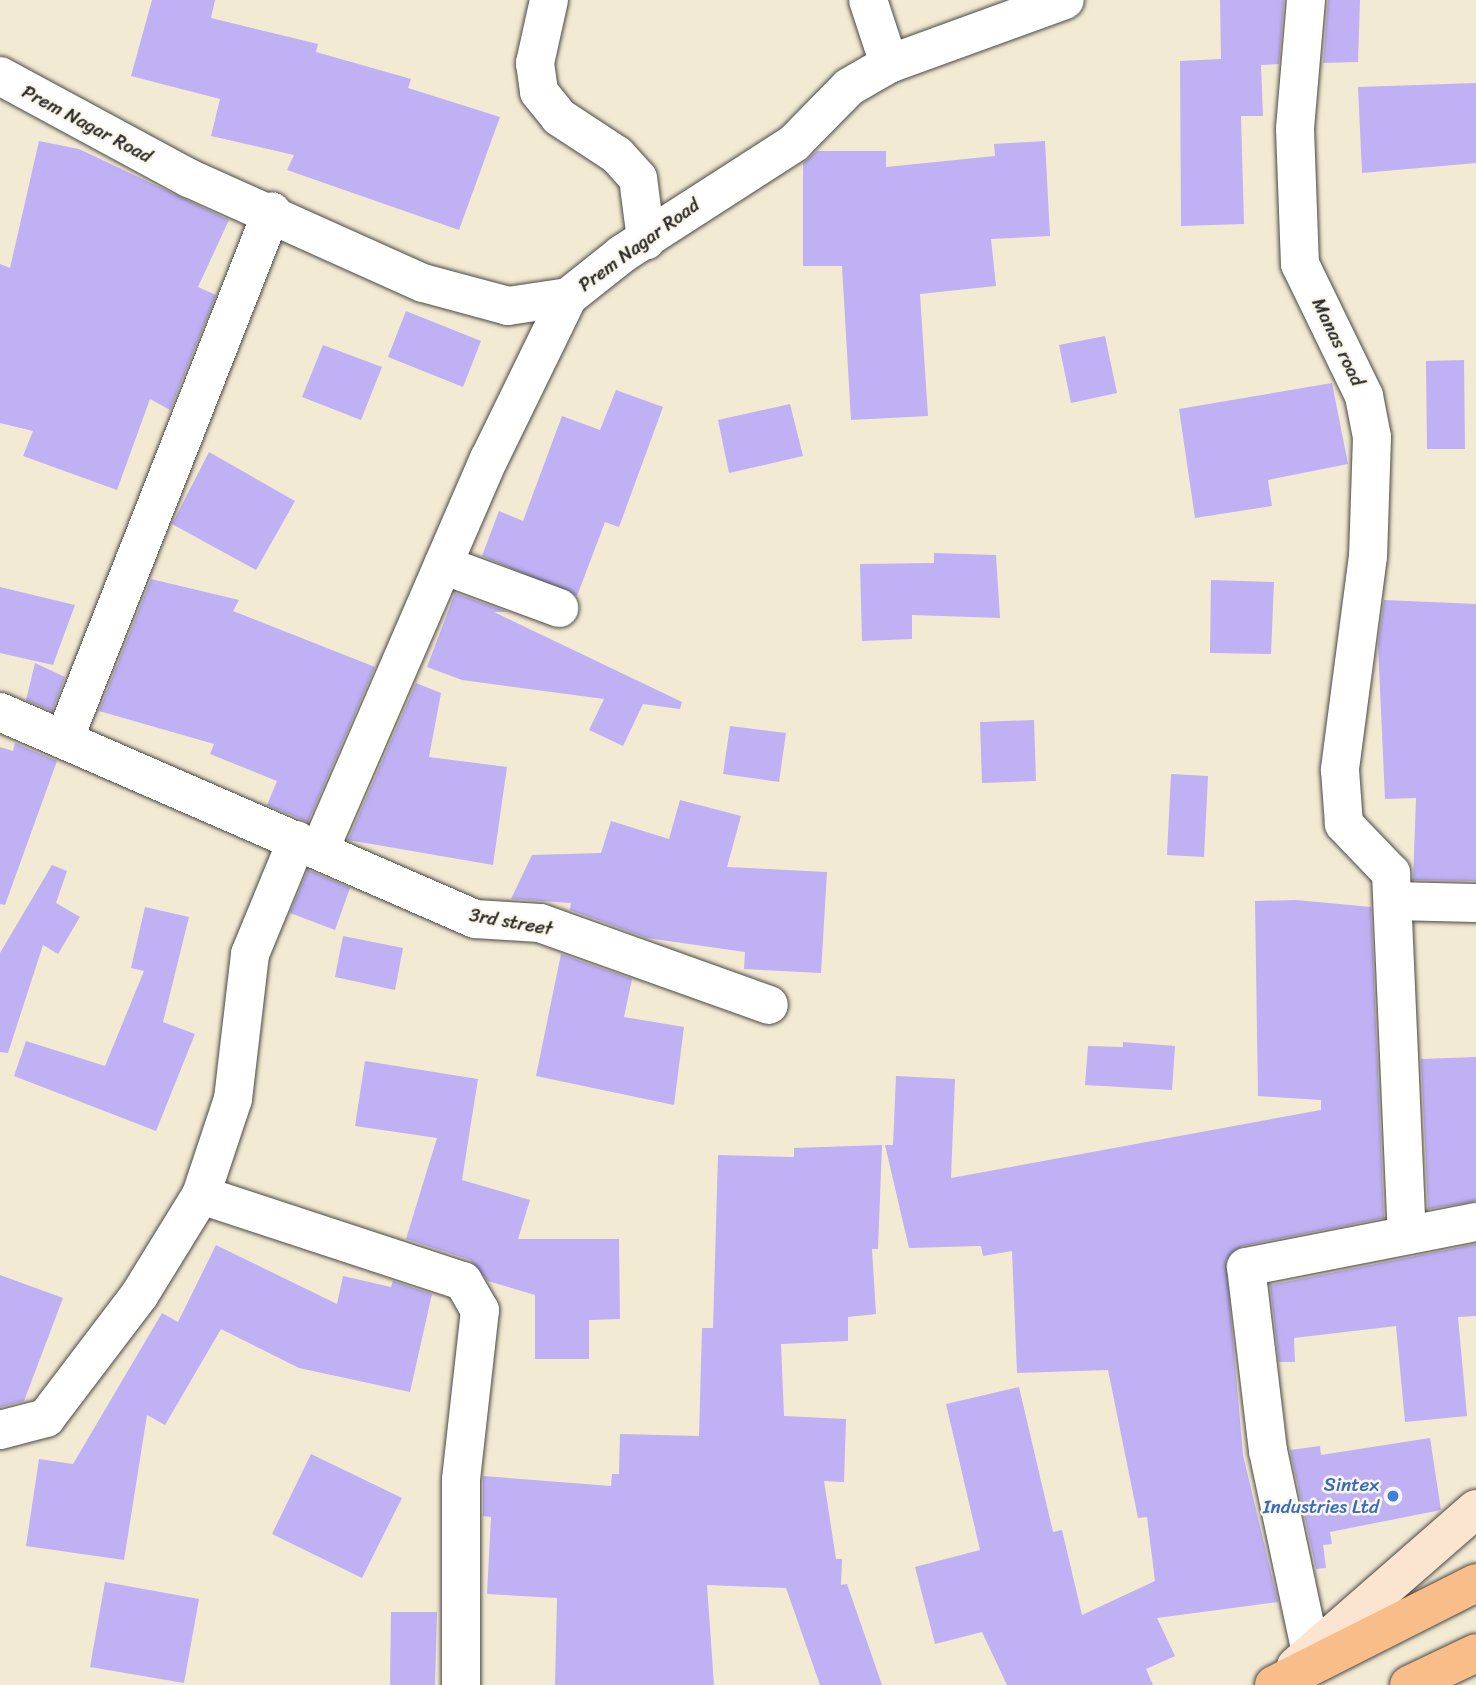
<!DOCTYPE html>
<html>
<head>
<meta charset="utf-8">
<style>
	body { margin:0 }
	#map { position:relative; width:1476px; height:1685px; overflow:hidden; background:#f3ead3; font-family:Sriracha,sans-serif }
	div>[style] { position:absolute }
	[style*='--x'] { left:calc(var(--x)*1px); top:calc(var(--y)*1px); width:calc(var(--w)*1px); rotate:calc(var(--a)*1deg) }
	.building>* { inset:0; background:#bfb1f4 }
	.roads { filter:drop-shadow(0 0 2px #494844) drop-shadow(0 0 2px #494844) }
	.minor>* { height:38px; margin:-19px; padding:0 19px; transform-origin:19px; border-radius:19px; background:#fff }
	.secondary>* { height:38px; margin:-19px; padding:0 19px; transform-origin:19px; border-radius:19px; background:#fce5d0 }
	.primary>* { height:38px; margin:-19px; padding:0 19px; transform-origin:19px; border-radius:19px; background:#f8bd89 }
	.dots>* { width:19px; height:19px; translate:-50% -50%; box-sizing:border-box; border:4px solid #fbf7ec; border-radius:50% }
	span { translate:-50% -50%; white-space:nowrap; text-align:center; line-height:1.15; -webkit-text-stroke:5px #fbf7ec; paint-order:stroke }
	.street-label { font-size:19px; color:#2b2b2b }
	.shop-label { font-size:19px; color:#366cbe }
	.right { translate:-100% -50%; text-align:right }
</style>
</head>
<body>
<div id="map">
	<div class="building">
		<div style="clip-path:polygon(152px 0,215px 0,211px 18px,318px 44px,316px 52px,411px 79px,408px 88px,500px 117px,459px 230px,287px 170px,294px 155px,211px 136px,220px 99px,131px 76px)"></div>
		<div style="clip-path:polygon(1220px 0,1284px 0,1279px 64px,1261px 65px,1263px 116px,1241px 116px,1244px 224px,1181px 226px,1180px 61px,1221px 59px)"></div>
		<div style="clip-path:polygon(1328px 0,1360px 0,1358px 62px,1323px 63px)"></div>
		<div style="clip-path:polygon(1476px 83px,1476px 163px,1362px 173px,1358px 87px)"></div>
		<div style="clip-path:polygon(39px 141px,79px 149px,229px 220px,198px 287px,216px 295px,170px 410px,150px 399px,117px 490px,23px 456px,33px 431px,0 423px,0 264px,10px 268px)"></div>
		<div style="clip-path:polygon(1045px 141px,1050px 236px,991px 239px,996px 286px,920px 294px,928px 416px,851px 420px,842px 266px,803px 266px,803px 163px,817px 151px,886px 151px,886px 167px,995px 156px,994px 144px)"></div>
		<div style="clip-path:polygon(406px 311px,481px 341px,463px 387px,388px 357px)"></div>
		<div style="clip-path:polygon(1105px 336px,1117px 393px,1071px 403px,1059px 345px)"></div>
		<div style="clip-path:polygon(323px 345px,382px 367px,361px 420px,302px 397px)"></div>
		<div style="clip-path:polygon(1464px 360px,1465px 449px,1427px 449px,1426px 361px)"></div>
		<div style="clip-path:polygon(1332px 383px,1348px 464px,1268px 480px,1272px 506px,1195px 518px,1179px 409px)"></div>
		<div style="clip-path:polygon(616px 390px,663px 407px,619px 527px,605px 522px,577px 596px,482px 556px,499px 511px,523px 521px,562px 416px,600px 430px)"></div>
		<div style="clip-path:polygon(790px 404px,803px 456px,729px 473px,718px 420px)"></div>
		<div style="clip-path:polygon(209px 452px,295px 501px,256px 570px,172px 524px)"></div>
		<div style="clip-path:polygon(934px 553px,996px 555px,1000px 618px,912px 615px,912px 639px,862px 641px,860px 564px,934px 563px)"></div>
		<div style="clip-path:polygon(151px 579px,239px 600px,233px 611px,375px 667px,308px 822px,267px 805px,277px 781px,210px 754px,214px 744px,99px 711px)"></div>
		<div style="clip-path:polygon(1211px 580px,1274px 582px,1271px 654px,1210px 653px)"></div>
		<div style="clip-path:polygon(0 587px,75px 605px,53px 665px,0 653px)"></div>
		<div style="clip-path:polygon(455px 593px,508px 612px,494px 612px,682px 702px,680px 709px,643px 704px,623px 746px,589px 730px,604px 699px,462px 680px,427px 667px)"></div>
		<div style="clip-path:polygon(1384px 600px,1476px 604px,1476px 881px,1413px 880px,1416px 798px,1385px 799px,1378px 645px)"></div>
		<div style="clip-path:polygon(35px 663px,65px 677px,52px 711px,26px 700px)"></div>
		<div style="clip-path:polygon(416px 683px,441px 693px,429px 757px,507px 767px,493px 865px,348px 840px)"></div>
		<div style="clip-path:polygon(1034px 720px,1036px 781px,982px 783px,980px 722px)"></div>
		<div style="clip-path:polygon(730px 726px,786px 733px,779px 782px,723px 774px)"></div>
		<div style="clip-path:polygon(15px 743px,57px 761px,5px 905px,0 904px,0 747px,13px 751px)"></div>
		<div style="clip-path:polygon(1171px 774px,1208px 776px,1204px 857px,1167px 855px)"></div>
		<div style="clip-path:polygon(680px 800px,741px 816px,727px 867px,827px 872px,821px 973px,744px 969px,745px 952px,647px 938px,570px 910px,571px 903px,511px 899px,532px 855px,601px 853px,611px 821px,669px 839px)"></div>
		<div style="clip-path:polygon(52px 865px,67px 871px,56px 903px,80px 917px,58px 954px,43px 945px,8px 1053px,0 1052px,0 953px)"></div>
		<div style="clip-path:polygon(308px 870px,350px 888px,335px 930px,290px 913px)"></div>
		<div style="clip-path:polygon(1296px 900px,1371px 907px,1384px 1218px,1242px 1246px,1226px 1260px,1243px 1455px,1278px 1602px,1157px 1618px,1175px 1656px,1146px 1669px,1153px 1685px,1007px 1685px,982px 1632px,935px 1644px,915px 1567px,980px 1550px,946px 1404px,1019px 1387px,1053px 1532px,1062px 1530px,1082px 1615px,1155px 1581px,1147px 1517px,1138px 1518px,1108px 1370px,1017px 1373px,1012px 1251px,983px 1256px,981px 1246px,909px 1248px,885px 1145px,893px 1145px,896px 1076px,955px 1079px,951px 1178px,1321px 1110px,1321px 1100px,1258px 1096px,1255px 901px)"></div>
		<div style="clip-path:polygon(145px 907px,189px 917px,163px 1022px,195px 1034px,156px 1131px,14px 1076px,26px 1041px,105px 1066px,144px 971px,131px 968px)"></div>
		<div style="clip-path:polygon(343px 936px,403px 948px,395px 990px,335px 977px)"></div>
		<div style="clip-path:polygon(561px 954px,632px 979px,624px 1017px,684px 1027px,674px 1105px,536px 1076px)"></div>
		<div style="clip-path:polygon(1123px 1042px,1175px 1046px,1172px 1090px,1085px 1085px,1088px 1046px,1123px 1047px)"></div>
		<div style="clip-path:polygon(1476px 1057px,1476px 1201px,1428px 1209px,1421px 1059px)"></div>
		<div style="clip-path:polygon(365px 1061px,478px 1079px,462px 1180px,530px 1200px,518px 1239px,619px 1239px,620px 1319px,589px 1320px,589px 1359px,535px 1359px,535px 1295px,488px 1281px,470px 1260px,406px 1239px,437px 1138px,355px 1126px)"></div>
		<div style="clip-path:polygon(882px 1145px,878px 1249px,872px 1249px,876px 1314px,848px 1317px,848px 1341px,781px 1344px,784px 1416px,846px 1419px,844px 1482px,824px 1481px,836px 1559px,842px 1559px,841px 1585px,847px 1584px,882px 1685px,820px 1685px,786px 1588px,707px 1585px,714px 1685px,555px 1685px,557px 1598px,487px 1594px,491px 1517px,483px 1516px,483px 1476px,611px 1486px,612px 1474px,619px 1474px,620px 1434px,699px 1436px,702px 1328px,713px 1328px,718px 1155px,794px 1157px,794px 1148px)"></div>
		<div style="clip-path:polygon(1476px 1244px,1476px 1316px,1458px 1317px,1467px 1416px,1405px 1422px,1396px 1326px,1294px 1338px,1295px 1362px,1279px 1362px,1270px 1285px)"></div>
		<div style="clip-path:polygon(216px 1245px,337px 1304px,343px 1276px,391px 1287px,393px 1281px,432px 1294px,410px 1392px,299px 1368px,221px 1329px,165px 1425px,147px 1415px,124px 1560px,26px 1546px,39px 1459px,73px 1464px,162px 1313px,178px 1322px)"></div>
		<div style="clip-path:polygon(0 1275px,63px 1298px,24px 1401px,0 1407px)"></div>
		<div style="clip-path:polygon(1430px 1438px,1441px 1510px,1330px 1532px,1332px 1544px,1323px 1545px,1326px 1568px,1316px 1569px,1290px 1450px,1320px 1446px,1321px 1455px)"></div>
		<div style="clip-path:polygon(311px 1454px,402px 1498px,362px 1578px,272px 1534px)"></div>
		<div style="clip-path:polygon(105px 1582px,199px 1599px,184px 1683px,90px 1667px)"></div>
		<div style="clip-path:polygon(391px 1612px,437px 1612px,435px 1685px,390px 1685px)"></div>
	</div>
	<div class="roads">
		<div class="minor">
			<div style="--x:549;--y:0;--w:65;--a:102.5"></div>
			<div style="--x:535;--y:63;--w:29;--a:82"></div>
			<div style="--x:539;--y:92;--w:32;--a:51"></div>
			<div style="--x:559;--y:117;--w:69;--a:33.2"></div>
			<div style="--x:617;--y:155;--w:31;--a:48"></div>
			<div style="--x:638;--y:178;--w:63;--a:82.6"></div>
			<div style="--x:868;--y:0;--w:67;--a:71.8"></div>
			<div style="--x:1306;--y:0;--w:129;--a:94.9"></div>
			<div style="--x:1295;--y:129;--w:135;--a:87.9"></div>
			<div style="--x:1300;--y:264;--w:147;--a:64.1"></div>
			<div style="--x:1364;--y:396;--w:42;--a:79"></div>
			<div style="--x:1372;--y:437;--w:119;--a:91.9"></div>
			<div style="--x:1368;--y:556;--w:216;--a:97.5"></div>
			<div style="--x:1340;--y:770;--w:54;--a:85.8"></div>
			<div style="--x:1344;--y:824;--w:68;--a:46.2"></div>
			<div style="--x:1391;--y:873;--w:362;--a:87.5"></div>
			<div style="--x:0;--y:76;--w:215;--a:28.4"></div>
			<div style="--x:189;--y:178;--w:256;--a:24.2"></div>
			<div style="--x:423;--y:283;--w:88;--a:15.1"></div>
			<div style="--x:508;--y:306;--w:61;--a:-8.5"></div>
			<div style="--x:568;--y:297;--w:69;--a:-38.5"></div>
			<div style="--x:622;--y:254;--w:205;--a:-32.8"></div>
			<div style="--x:794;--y:143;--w:78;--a:-45.5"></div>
			<div style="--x:849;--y:87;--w:46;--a:-29.9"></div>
			<div style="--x:889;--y:64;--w:187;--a:-20"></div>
			<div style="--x:443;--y:565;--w:124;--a:20.3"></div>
			<div style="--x:0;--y:712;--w:518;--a:23.55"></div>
			<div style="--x:475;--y:919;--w:65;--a:3.5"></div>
			<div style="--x:540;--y:923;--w:243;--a:19.7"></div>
			<div style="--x:64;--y:740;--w:568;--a:-68.54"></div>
			<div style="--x:320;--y:849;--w:425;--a:-66.6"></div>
			<div style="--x:489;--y:459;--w:180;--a:-64"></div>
			<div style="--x:1393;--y:901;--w:83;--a:1.4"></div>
			<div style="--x:201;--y:1195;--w:276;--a:18.2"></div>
			<div style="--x:463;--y:1281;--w:34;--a:60"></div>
			<div style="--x:480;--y:1310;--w:171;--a:96.4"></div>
			<div style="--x:461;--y:1480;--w:205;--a:90"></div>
			<div style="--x:0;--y:1430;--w:48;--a:-14.6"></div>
			<div style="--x:46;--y:1418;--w:156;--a:-52.8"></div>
			<div style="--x:140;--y:1294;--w:116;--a:-58.4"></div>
			<div style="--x:201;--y:1195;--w:101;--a:-71.6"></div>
			<div style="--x:233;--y:1099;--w:146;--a:-83.3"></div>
			<div style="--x:250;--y:954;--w:123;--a:-67.6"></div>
			<div style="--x:1311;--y:1653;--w:207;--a:-102"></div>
			<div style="--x:1268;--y:1451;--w:185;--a:-96.8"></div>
			<div style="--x:1246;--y:1267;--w:234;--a:-11.1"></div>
		</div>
		<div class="secondary">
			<div style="--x:1296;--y:1666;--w:239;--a:-41.1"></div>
		</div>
		<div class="primary">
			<div style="--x:1274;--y:1685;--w:226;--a:-26.8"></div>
			<div style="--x:1409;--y:1685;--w:74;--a:-25.5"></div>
		</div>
	</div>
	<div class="dots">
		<div style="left:1393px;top:1496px;background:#3f7fe0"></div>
	</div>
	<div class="street-label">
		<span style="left:87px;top:124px;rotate:28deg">Prem Nagar Road</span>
		<span style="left:639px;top:245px;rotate:-36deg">Prem Nagar Road</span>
		<span style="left:1338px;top:342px;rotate:64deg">Manas road</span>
		<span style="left:511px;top:922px;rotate:10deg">3rd street</span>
	</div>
	<div class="shop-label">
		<span class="right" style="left:1379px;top:1496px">Sintex<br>Industries Ltd</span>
	</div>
</div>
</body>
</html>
